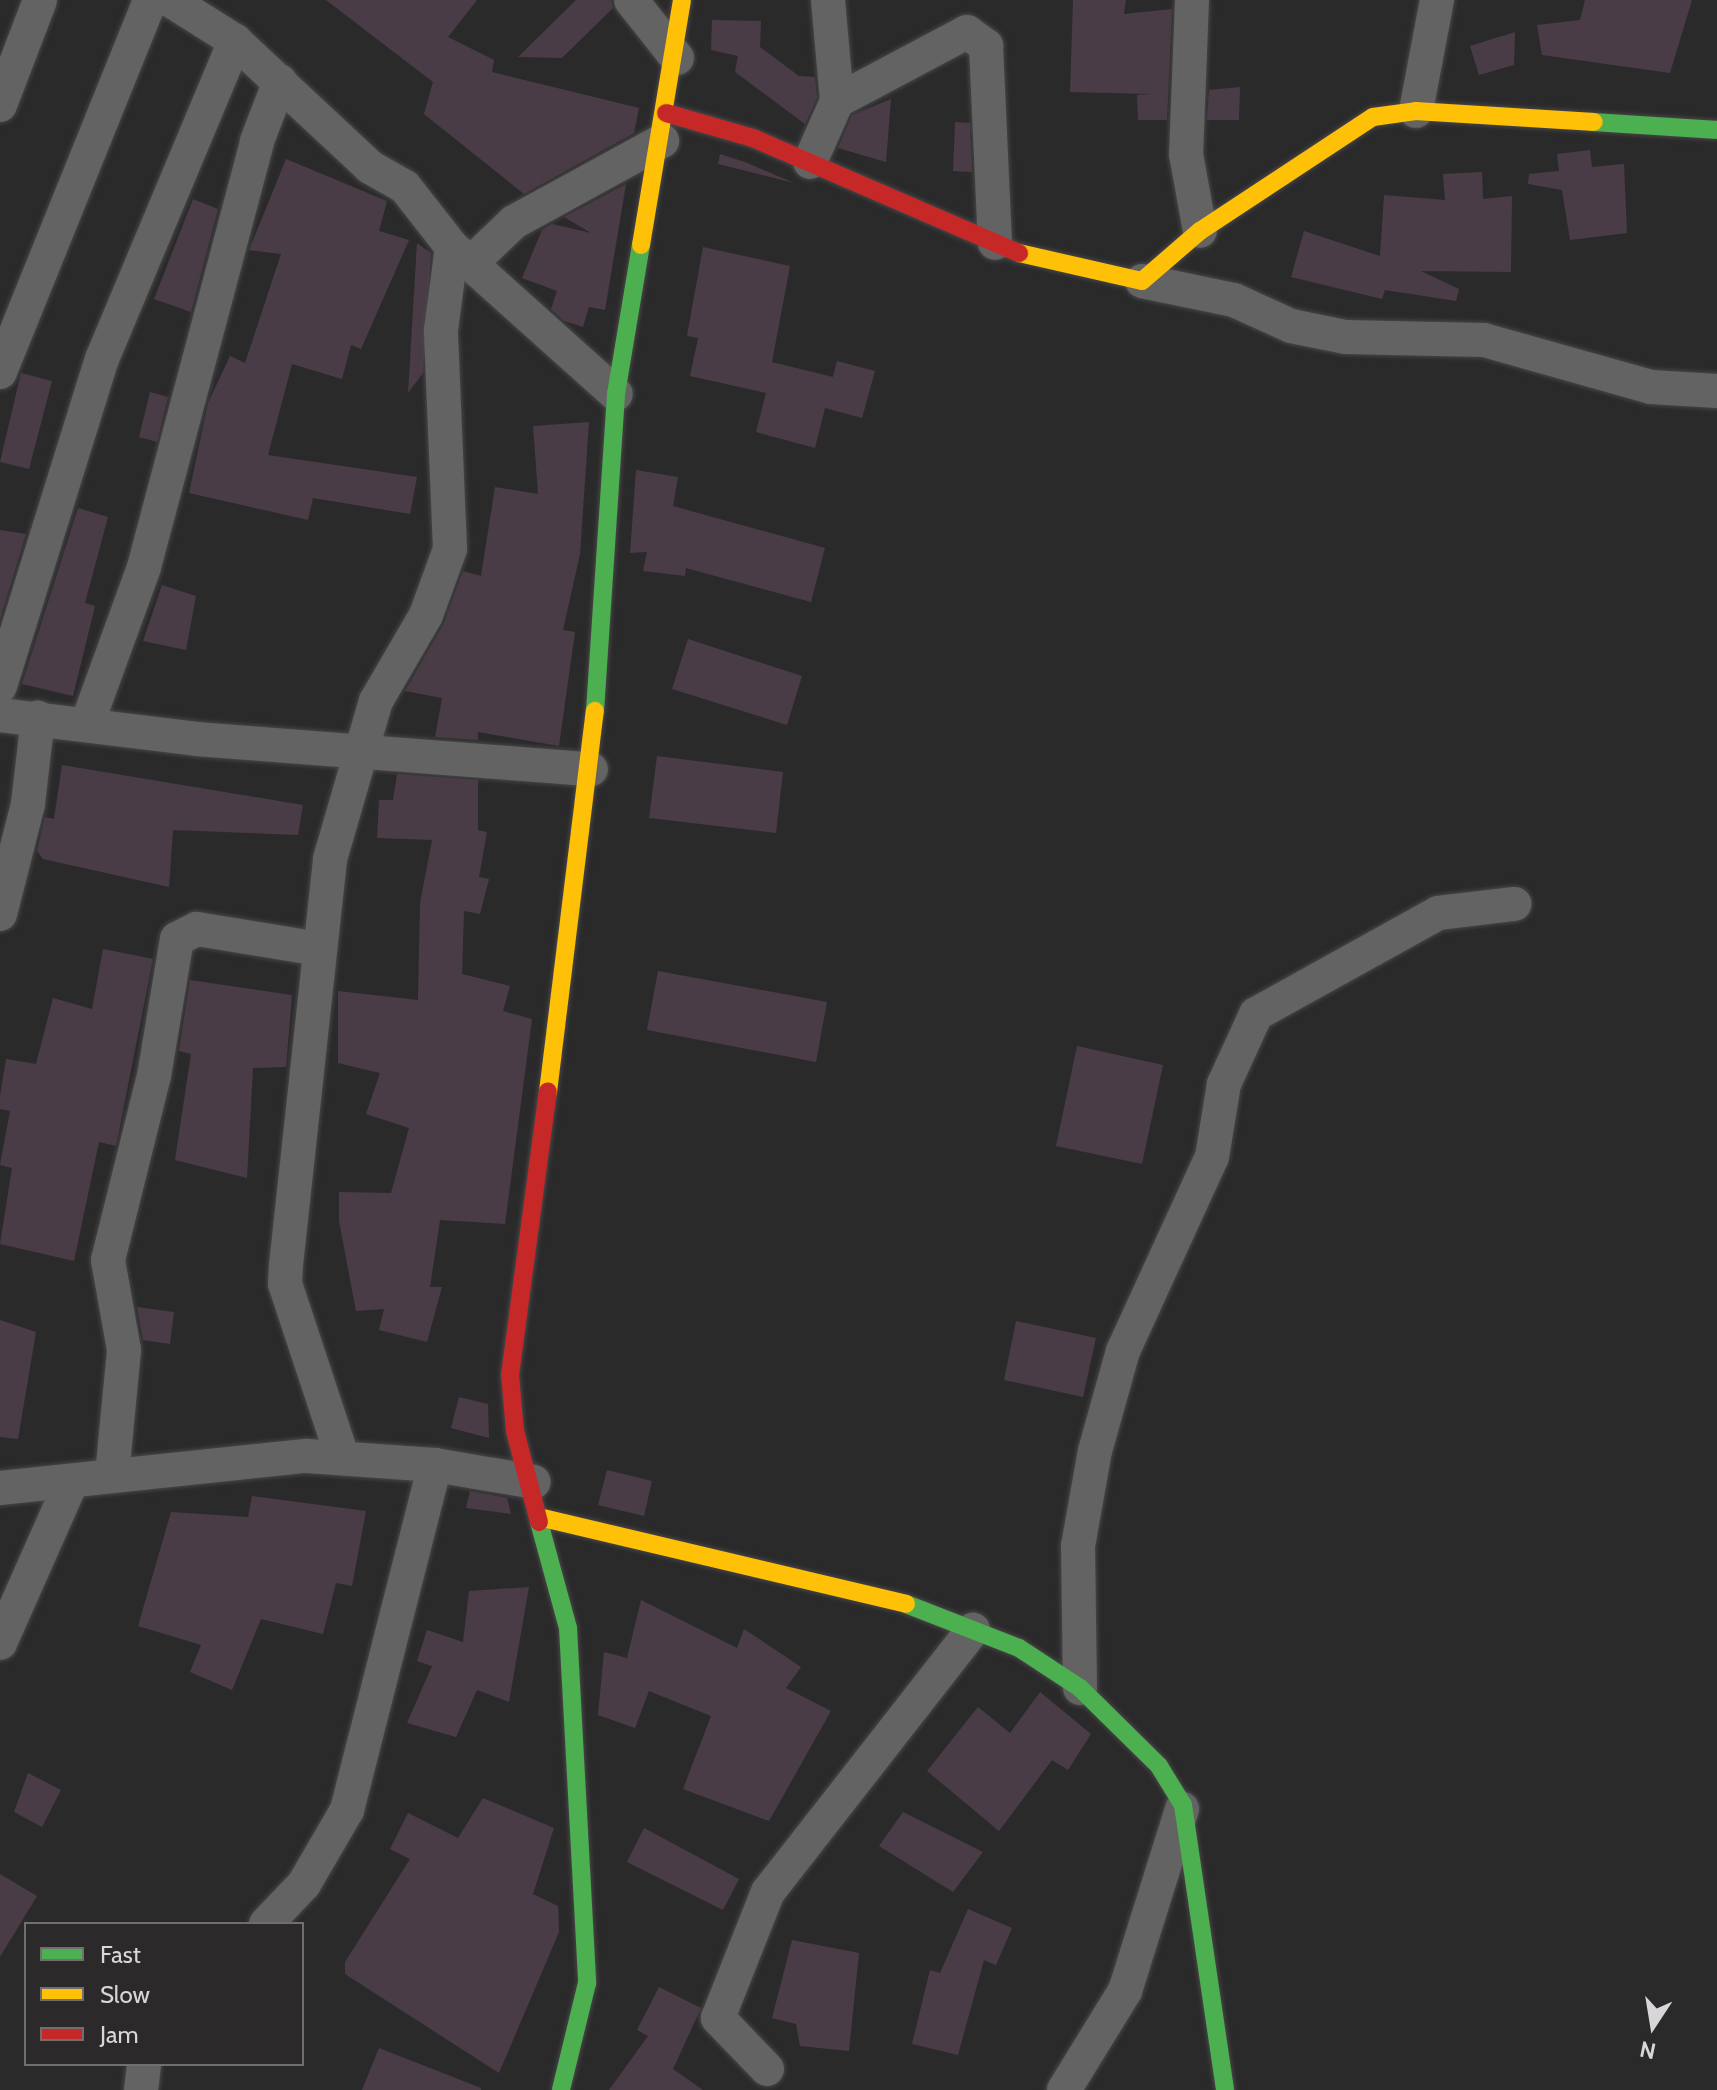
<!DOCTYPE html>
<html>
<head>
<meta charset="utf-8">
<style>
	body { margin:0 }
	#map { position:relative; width:1717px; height:2090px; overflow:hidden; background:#2b2a2b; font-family:Cabin,sans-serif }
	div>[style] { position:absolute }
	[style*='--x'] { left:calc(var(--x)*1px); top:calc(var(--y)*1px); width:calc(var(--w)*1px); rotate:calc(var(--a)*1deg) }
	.building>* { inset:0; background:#4a3c46 }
	.roads { filter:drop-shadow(0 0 2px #474647) drop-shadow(0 0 2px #474647) }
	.street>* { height:34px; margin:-17px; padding:0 17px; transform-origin:17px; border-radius:17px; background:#626362 }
	.fast>* { height:18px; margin:-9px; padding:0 9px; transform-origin:9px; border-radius:9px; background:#4caf50 }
	.slow>* { height:18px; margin:-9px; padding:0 9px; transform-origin:9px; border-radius:9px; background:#ffc107 }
	.jam>* { height:18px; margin:-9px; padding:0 9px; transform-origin:9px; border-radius:9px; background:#c62828 }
	span { translate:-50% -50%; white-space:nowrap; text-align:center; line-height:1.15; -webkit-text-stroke:7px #2c292b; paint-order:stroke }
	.legend { position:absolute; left:24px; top:1922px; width:280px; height:144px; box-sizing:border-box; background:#2c292b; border:2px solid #716e70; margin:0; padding:10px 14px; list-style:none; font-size:24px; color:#d8d6d8 }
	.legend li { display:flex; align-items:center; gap:16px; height:40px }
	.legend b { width:40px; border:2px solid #716e70 }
	.north { position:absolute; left:1613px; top:1986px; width:80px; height:80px; -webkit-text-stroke:6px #2c292b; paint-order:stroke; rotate:192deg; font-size:22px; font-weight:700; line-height:32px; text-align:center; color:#d8d6d8 }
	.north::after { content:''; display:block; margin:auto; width:28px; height:36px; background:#d8d6d8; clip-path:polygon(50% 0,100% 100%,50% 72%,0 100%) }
</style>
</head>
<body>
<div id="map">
	<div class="building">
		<div style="clip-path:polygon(326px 0,477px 0,448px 37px,494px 60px,492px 72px,639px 108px,634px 133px,524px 194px,424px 114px,433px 82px)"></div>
		<div style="clip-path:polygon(576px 0,611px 0,613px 8px,562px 58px,518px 57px)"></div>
		<div style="clip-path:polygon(1073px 0,1126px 0,1124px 14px,1172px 9px,1167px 120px,1138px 120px,1137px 95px,1152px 94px,1070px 92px)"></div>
		<div style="clip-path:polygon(1585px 0,1692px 0,1670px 73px,1542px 55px,1537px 25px,1580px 20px)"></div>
		<div style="clip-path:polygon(712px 20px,761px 21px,760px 47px,799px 76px,815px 77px,817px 98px,805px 124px,735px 72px,738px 56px,711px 50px)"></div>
		<div style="clip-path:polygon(1515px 32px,1514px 65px,1479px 75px,1470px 46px)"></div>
		<div style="clip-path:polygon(1240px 87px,1239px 120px,1207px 120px,1209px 90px)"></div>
		<div style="clip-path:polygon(891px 99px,886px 162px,838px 148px,852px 115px)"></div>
		<div style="clip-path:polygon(955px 122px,970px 123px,972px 172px,953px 171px)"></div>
		<div style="clip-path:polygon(1590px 150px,1592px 167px,1624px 164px,1627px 233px,1570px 240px,1562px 190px,1528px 184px,1529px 174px,1559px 171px,1557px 154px)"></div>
		<div style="clip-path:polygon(720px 154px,745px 162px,794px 183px,718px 164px)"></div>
		<div style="clip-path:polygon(286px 159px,387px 201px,379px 231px,409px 240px,361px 349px,351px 345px,342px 379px,292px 364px,268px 455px,417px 477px,410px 514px,313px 498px,308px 520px,189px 493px,208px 403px,230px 356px,245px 363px,281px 254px,249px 250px)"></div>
		<div style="clip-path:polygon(1482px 172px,1483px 199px,1512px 196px,1511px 272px,1421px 271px,1459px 289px,1456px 301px,1385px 290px,1382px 299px,1291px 277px,1304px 231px,1380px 256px,1384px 195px,1445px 200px,1443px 174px)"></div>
		<div style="clip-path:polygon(626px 184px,605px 310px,589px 307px,583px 327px,564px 321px,551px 309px,557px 291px,522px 278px,542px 230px,552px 224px,591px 233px,564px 217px)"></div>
		<div style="clip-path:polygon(193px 199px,218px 209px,191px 312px,154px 299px)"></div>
		<div style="clip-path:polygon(417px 243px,431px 253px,423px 373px,408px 393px)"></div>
		<div style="clip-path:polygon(703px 247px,790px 266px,772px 362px,833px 377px,837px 361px,875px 371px,862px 418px,825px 408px,815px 448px,756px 432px,766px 393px,690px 376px,698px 338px,687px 336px)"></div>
		<div style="clip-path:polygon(21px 373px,52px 381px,29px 469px,0 462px)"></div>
		<div style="clip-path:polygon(150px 392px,168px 397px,157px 442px,139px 437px)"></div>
		<div style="clip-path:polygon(589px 422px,580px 554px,563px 630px,575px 632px,559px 746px,478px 732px,478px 740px,435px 737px,442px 698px,405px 691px,443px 625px,463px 571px,481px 576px,495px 487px,538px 494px,533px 426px)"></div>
		<div style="clip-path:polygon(636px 470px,678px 477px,673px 506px,825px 548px,811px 602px,686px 568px,685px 576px,643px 571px,647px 552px,630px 553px)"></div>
		<div style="clip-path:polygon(78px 508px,108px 517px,85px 603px,95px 606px,73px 696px,22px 684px)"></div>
		<div style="clip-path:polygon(0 530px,26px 534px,0 619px)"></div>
		<div style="clip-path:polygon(162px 585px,196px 596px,186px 650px,143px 641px)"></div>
		<div style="clip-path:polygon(688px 639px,802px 676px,787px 725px,672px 689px)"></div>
		<div style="clip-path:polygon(657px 756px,783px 772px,776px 833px,649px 818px)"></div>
		<div style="clip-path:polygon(62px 765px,303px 805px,298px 835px,173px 830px,169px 887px,43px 859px,37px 851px,45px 817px,54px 819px)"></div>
		<div style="clip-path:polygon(397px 774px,478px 780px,478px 830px,487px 832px,479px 877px,489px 879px,480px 914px,464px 911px,462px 974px,510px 986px,503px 1011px,532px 1019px,505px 1224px,440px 1220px,430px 1287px,442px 1287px,427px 1342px,379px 1330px,384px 1309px,356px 1311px,339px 1221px,339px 1192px,391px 1193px,409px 1128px,366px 1114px,380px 1073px,338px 1063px,338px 991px,418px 1000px,420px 903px,432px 840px,377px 838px,379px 800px,393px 800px)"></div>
		<div style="clip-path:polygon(103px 949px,153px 959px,116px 1146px,99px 1142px,74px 1261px,0 1244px,12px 1168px,0 1165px,10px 1111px,0 1109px,0 1096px,6px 1059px,36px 1064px,53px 998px,92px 1009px)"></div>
		<div style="clip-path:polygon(658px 971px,827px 1002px,816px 1062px,647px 1030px)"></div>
		<div style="clip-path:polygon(190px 980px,292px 995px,286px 1067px,253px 1068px,247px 1178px,175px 1160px,191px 1054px,179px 1051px)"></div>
		<div style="clip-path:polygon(1077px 1046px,1163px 1065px,1142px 1164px,1056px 1146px)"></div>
		<div style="clip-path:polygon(137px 1307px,174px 1312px,170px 1344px,143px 1340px)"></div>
		<div style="clip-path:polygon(0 1320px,36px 1332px,18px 1439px,0 1437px)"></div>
		<div style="clip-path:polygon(1016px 1321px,1096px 1338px,1083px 1397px,1004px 1380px)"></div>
		<div style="clip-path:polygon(459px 1397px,488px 1404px,489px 1438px,451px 1428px)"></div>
		<div style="clip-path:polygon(607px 1470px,652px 1481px,644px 1516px,598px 1505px)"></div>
		<div style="clip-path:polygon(470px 1491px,507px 1498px,511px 1514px,466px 1508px)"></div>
		<div style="clip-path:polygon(252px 1496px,366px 1511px,352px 1586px,336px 1583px,323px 1634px,261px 1619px,232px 1690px,190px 1672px,201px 1645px,138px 1626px,171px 1512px,248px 1517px)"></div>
		<div style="clip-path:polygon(529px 1587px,509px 1702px,477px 1690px,456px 1737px,407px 1723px,432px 1666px,417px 1661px,427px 1630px,463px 1642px,469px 1591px)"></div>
		<div style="clip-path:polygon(641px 1600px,737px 1648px,744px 1629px,801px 1667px,786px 1688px,831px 1711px,769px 1821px,683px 1789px,711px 1716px,649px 1691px,635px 1728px,598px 1715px,604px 1652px,627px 1658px)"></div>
		<div style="clip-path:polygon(1040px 1692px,1091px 1734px,1068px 1770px,1052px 1760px,999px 1831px,927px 1771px,978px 1707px,1010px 1733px)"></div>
		<div style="clip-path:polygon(28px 1773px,61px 1790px,42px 1827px,14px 1812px)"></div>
		<div style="clip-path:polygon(483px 1798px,554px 1828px,533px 1894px,558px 1906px,559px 1932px,499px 2073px,345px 1974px,345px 1962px,410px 1859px,390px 1849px,408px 1813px,458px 1838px)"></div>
		<div style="clip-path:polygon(903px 1812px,983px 1852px,953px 1892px,879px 1846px)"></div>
		<div style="clip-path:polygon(644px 1828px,739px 1879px,723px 1910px,627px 1862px)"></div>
		<div style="clip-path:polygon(0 1874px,37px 1896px,0 1957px)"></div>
		<div style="clip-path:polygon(968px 1909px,1012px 1928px,996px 1965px,984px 1960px,958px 2055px,912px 2044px,930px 1970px,940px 1973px)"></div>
		<div style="clip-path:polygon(792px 1940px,859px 1953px,849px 2051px,800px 2046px,796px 2024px,772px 2018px)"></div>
		<div style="clip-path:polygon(659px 1987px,701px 2008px,673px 2069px,703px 2090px,609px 2090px,648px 2036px,637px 2030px)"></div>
		<div style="clip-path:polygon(379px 2048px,481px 2088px,481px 2090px,362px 2090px)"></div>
	</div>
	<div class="roads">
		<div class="street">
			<div style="--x:170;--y:0;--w:77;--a:32.2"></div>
			<div style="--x:235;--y:41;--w:185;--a:43"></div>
			<div style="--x:370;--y:167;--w:40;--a:29.7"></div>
			<div style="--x:405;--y:187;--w:76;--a:51.9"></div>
			<div style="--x:452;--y:247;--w:220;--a:41.9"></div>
			<div style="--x:631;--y:0;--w:74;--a:51.6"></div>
			<div style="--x:828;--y:0;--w:101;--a:84.9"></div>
			<div style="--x:837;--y:101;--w:147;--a:-28"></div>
			<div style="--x:967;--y:32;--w:24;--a:36"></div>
			<div style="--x:986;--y:46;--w:197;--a:87.4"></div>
			<div style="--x:1192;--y:0;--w:154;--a:92.2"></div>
			<div style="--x:1186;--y:154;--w:78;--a:79.7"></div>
			<div style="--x:0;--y:105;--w:112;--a:-69.1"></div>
			<div style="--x:1416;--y:111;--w:113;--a:-79.3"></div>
			<div style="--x:810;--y:162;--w:67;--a:-66.1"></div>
			<div style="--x:470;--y:264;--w:61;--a:-43.7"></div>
			<div style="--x:514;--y:222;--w:169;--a:-28.7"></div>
			<div style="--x:1142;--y:281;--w:94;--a:11.7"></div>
			<div style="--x:1234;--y:300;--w:63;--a:24.5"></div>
			<div style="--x:1291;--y:326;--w:55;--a:11.5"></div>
			<div style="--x:1345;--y:337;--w:139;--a:1.2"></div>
			<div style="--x:1484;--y:340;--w:173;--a:15.7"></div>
			<div style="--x:1651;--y:387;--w:66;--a:3.5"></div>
			<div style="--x:0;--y:372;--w:401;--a:-68"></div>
			<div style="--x:0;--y:686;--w:343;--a:-72.7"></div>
			<div style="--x:102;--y:359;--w:345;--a:-67.3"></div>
			<div style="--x:0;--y:715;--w:198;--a:6.9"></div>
			<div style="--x:197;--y:739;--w:395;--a:4.4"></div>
			<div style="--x:87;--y:724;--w:167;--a:-70"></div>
			<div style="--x:144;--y:567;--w:441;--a:-75.1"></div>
			<div style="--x:257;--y:141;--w:64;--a:-69"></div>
			<div style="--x:0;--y:914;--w:114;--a:-75.7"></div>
			<div style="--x:28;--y:804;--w:87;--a:-83.4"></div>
			<div style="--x:342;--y:1456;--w:181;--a:-108.3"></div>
			<div style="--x:285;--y:1284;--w:19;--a:-87"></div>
			<div style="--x:286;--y:1265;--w:408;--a:-83.8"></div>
			<div style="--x:330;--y:859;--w:165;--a:-73.8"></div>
			<div style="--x:376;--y:701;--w:99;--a:-59.8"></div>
			<div style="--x:426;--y:615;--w:70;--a:-70"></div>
			<div style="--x:450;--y:549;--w:219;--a:-92.4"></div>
			<div style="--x:441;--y:330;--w:84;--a:-82.5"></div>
			<div style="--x:112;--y:1475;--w:126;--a:-84.5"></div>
			<div style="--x:124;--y:1350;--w:91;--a:-100.1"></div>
			<div style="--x:108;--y:1260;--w:190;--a:-76"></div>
			<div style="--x:154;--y:1076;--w:139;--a:-80.5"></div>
			<div style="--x:177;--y:939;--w:22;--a:-27"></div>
			<div style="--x:197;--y:929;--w:124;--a:9.3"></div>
			<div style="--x:0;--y:1488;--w:309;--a:-6"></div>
			<div style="--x:307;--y:1456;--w:128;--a:4"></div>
			<div style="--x:435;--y:1465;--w:100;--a:9.7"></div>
			<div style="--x:0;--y:1643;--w:173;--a:-66.1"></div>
			<div style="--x:1080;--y:1688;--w:142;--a:-90.8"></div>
			<div style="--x:1078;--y:1546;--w:97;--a:-79.9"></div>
			<div style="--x:1095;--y:1451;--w:104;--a:-74.4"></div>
			<div style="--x:1123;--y:1351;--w:213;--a:-65.4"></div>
			<div style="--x:1212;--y:1157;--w:74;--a:-80.7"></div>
			<div style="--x:1224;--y:1084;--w:77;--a:-65.4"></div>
			<div style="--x:1256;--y:1014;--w:208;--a:-29"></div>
			<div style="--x:1438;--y:913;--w:77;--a:-6.8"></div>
			<div style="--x:266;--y:1924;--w:55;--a:-46.5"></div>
			<div style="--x:304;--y:1884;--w:86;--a:-59.8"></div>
			<div style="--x:347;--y:1810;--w:356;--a:-75.7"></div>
			<div style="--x:767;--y:2069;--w:71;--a:-133.9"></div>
			<div style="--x:718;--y:2018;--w:136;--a:-68.4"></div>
			<div style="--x:768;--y:1892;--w:333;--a:-52"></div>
			<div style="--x:141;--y:2090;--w:26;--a:-83"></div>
			<div style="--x:1064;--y:2090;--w:116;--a:-58.4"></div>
			<div style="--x:1125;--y:1991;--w:191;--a:-72.6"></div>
		</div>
		<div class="fast">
			<div style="--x:1594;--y:122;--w:123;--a:3.7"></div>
			<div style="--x:595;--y:711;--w:318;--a:-86.2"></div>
			<div style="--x:616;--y:394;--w:151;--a:-80.5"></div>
			<div style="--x:539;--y:1522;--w:110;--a:74.7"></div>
			<div style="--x:568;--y:1628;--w:356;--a:86.9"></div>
			<div style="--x:587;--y:1983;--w:110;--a:103.7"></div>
			<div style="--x:906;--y:1604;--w:121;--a:21.3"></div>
			<div style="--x:1019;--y:1648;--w:73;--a:33.3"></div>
			<div style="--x:1080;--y:1688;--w:111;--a:44.6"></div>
			<div style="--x:1159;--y:1766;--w:46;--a:58.4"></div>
			<div style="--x:1183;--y:1805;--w:288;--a:81.6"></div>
		</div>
		<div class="slow">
			<div style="--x:641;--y:245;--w:248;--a:-80.5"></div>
			<div style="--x:1019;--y:253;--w:126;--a:12.8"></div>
			<div style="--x:1142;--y:281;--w:77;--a:-40.8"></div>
			<div style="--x:1200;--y:231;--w:207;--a:-33.4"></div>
			<div style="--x:1373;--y:117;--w:43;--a:-7.9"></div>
			<div style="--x:1416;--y:111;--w:178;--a:3.5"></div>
			<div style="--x:548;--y:1092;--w:384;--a:-83"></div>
			<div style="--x:543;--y:1518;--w:373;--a:13.3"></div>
		</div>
		<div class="jam">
			<div style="--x:666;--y:113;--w:91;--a:16"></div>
			<div style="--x:753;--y:138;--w:290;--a:23.4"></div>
			<div style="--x:539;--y:1522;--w:94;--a:-104.8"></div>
			<div style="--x:515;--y:1431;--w:56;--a:-95.1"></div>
			<div style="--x:510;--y:1375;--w:286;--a:-82.4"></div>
		</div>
	</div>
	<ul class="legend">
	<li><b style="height:10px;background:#4caf50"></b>Fast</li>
	<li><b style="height:10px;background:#ffc107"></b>Slow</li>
	<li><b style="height:10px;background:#c62828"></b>Jam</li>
	</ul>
	<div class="north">N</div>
</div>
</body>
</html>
